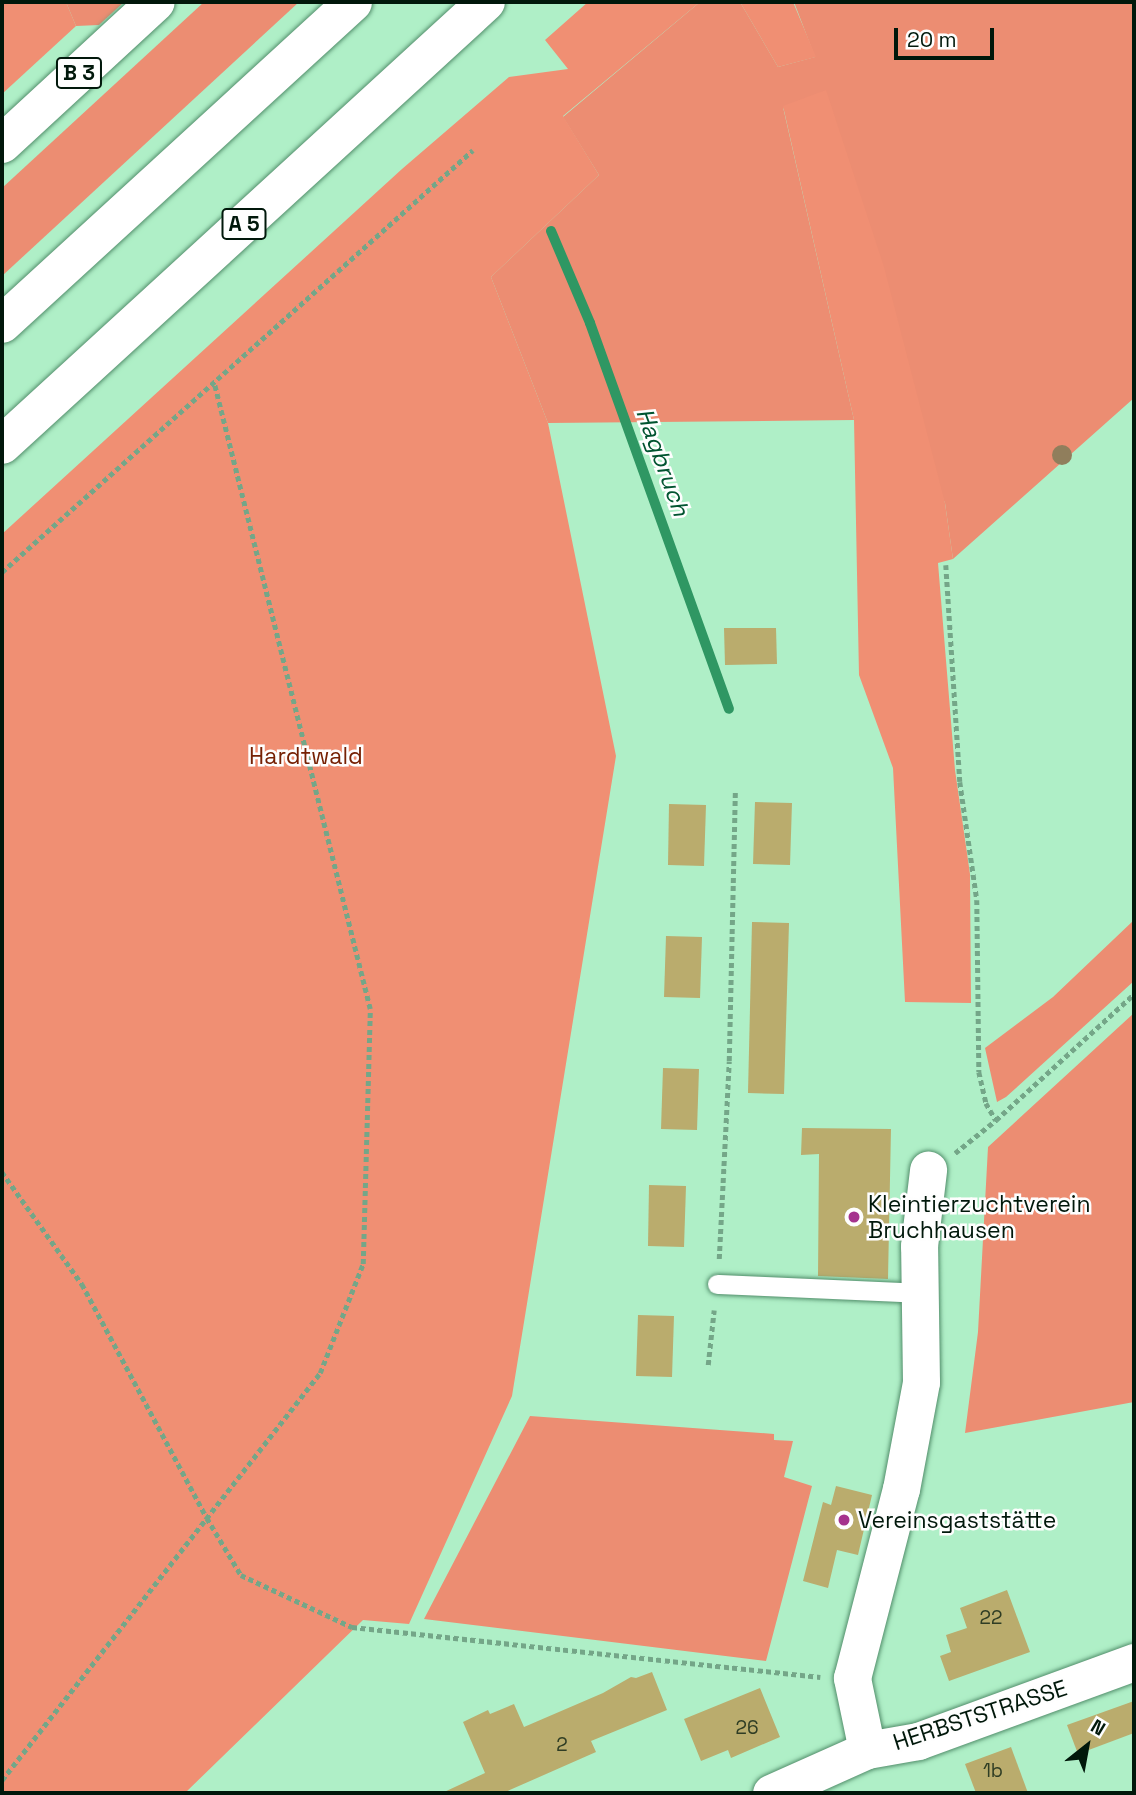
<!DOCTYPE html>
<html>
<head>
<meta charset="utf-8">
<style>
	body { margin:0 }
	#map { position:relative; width:1136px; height:1795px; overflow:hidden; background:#afefc7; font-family:"Space Grotesk",sans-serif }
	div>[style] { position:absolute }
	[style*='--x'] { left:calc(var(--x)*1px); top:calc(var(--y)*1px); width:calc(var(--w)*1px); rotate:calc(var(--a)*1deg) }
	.green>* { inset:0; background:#ec8d72 }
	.forest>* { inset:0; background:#f08f73 }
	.stream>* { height:10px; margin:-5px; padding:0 5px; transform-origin:5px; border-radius:5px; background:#2f9763 }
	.building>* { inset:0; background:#baac6d }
	.path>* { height:4.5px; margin-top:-2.25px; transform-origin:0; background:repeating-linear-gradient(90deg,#74a688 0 5px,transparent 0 8.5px) }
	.roads { filter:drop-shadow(0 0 2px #528e6b) drop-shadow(0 0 2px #528e6b) }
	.lane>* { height:19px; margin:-9.5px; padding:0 9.5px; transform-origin:9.5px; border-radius:9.5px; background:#fff }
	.street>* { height:37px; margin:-18.5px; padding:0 18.5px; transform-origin:18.5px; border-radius:18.5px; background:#fff }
	.primary>* { height:38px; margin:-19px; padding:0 19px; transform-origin:19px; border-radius:19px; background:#fff }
	.highway>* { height:38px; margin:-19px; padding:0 19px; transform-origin:19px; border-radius:19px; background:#fff }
	.trees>* { width:20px; height:20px; margin:-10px; border-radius:50%; background:#907e5c }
	.dots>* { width:19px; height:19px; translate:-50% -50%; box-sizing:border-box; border:4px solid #fefefe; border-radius:50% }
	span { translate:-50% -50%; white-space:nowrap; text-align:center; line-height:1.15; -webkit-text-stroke:5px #fefefe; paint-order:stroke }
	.number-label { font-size:19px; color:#2f3d24 }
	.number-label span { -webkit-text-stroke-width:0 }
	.shield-label span { padding:2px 5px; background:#fefefe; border:2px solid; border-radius:5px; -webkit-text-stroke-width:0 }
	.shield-label { font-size:21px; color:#01180b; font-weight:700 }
	.park-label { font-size:23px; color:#762104 }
	.poi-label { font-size:23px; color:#01180b }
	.left { translate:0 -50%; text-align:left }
	.street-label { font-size:23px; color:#01180b }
	.water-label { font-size:24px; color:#015430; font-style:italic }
	.frame { position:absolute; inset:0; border:4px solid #01180b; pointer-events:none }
	.north { position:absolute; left:1052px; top:1711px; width:70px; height:70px; -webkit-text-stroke:5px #fefefe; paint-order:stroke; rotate:31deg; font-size:19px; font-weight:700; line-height:28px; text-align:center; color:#01180b }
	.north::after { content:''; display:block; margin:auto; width:24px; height:32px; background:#01180b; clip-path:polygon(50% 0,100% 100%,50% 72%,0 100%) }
	.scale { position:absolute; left:894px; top:28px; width:100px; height:32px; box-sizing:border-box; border:4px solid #01180b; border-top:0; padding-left:9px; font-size:21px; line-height:24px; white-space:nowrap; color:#01180b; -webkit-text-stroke:5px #fefefe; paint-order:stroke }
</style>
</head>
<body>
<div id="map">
	<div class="green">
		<div style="clip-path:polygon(66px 2px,124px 2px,99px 25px,76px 26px)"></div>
		<div style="clip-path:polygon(204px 2px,299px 2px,2px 276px,2px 188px)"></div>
		<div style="clip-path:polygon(700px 2px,740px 2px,778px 67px,815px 57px,794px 2px,1134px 2px,1134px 398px,953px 559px,945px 503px,783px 107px,854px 420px,548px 423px,491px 277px,599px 175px,563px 117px)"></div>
		<div style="clip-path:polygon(1134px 920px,1134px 981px,1006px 1097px,997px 1102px,985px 1048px,1053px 997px)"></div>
		<div style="clip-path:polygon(1134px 1013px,1134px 1402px,965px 1433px,978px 1332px,988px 1147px)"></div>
		<div style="clip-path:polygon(530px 1416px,774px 1434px,774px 1440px,793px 1441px,784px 1477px,812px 1486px,766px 1661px,424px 1619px)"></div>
	</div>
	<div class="forest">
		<div style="clip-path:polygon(2px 2px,66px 2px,76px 26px,2px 94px)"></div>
		<div style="clip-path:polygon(588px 2px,700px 2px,563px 116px,599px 175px,491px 277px,548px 423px,616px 756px,512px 1396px,409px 1624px,363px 1620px,185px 1793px,2px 1793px,2px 534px,402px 169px,509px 77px,568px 69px,545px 40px)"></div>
		<div style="clip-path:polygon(740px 2px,793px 2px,816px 57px,778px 67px)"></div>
		<div style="clip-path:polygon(826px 90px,884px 267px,945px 503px,953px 559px,938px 563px,955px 770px,970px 874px,971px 1003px,905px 1002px,893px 768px,859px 675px,854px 420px,783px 106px)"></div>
	</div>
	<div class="stream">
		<div style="--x:551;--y:231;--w:100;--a:67"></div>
		<div style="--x:590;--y:323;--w:410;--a:70.2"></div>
	</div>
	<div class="building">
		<div style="clip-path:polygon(724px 628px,776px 628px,777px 664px,725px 665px)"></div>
		<div style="clip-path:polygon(755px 802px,792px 803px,790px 865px,753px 864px)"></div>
		<div style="clip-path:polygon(669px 804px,706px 805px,704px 866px,668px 865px)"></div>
		<div style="clip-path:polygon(752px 922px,789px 923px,784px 1094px,748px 1093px)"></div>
		<div style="clip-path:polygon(666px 936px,702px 937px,700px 998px,664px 997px)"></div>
		<div style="clip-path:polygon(663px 1068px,699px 1069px,697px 1130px,661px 1129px)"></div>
		<div style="clip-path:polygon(802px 1128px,891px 1129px,888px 1279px,818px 1276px,819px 1154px,801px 1155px)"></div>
		<div style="clip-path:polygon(649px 1185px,686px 1186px,684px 1247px,648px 1246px)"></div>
		<div style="clip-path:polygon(638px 1315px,674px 1316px,672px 1377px,636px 1376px)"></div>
		<div style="clip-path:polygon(836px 1486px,872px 1495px,858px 1555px,837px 1550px,828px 1588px,803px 1581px,823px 1502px,831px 1505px)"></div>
		<div style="clip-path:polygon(1007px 1590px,1030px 1652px,949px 1681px,940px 1656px,951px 1652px,946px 1635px,967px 1628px,960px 1608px)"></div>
		<div style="clip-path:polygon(652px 1672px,667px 1710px,591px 1741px,596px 1752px,503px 1793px,442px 1793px,485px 1773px,463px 1722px,488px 1710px,490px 1714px,514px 1704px,524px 1727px,603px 1693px,631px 1677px,636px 1678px)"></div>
		<div style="clip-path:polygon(760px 1688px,780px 1737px,731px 1758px,728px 1750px,701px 1761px,684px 1719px)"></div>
		<div style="clip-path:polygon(1134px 1701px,1134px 1733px,1078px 1754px,1067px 1725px)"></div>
		<div style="clip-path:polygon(1011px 1747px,1028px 1793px,976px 1793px,965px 1764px)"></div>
	</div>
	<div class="path">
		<div style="--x:946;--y:565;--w:217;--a:86.3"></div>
		<div style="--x:960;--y:782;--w:119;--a:81.8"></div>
		<div style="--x:977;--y:900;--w:172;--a:89.3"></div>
		<div style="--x:979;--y:1072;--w:32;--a:77"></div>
		<div style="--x:986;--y:1103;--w:20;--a:60"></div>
		<div style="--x:2;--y:572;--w:632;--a:-41.86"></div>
		<div style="--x:955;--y:1153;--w:53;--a:-38.8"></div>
		<div style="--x:996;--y:1120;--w:187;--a:-42.4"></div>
		<div style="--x:2;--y:1172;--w:138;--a:54.5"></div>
		<div style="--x:82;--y:1284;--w:265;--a:61.9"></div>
		<div style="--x:207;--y:1518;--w:66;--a:59.2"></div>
		<div style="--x:241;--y:1575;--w:123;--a:25.1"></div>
		<div style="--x:352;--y:1627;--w:471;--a:6.1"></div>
		<div style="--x:719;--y:1259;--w:198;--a:-87.1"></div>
		<div style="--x:729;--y:1061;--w:270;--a:-88.7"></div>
		<div style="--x:708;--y:1365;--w:55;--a:-83.8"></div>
		<div style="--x:2;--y:1780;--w:517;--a:-52"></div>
		<div style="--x:320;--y:1373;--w:117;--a:-68.5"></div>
		<div style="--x:363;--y:1264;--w:255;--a:-88.4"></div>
		<div style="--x:370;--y:1009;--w:645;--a:-103.99"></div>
	</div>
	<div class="roads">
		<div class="lane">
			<div style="--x:717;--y:1284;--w:203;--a:2.5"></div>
		</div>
		<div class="street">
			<div style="--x:867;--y:1750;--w:74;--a:-101.8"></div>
			<div style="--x:852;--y:1678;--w:195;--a:-75.5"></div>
			<div style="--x:901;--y:1489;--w:109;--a:-79.4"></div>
			<div style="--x:921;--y:1382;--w:136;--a:-90.8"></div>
			<div style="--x:919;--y:1246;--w:77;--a:-83.2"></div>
			<div style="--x:771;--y:1793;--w:105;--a:-24.1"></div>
			<div style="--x:867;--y:1750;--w:52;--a:-10"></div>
			<div style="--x:918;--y:1741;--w:230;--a:-20.1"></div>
		</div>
		<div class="primary">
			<div style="--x:2;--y:144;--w:209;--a:-42.7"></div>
		</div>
		<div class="highway">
			<div style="--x:2;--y:324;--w:476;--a:-42.5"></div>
			<div style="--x:2;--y:445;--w:656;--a:-42.47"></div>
		</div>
	</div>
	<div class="trees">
		<div style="left:1062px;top:455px"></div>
	</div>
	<div class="dots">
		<div style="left:854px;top:1217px;background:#a5338e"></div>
		<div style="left:844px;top:1520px;background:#a5338e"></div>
	</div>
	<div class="number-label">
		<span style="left:991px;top:1618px">22</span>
		<span style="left:747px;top:1728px">26</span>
		<span style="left:562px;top:1745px">2</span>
		<span style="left:993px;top:1771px">1b</span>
	</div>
	<div class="shield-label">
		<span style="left:79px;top:73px">B 3</span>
		<span style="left:244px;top:224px">A 5</span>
	</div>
	<div class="park-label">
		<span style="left:306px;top:756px">Hardtwald</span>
	</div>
	<div class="poi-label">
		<span class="left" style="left:868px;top:1217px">Kleintierzuchtverein<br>Bruchhausen</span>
		<span class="left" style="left:858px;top:1520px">Vereinsgaststätte</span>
	</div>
	<div class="street-label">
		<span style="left:980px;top:1715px;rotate:-18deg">HERBSTSTRASSE</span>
	</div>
	<div class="water-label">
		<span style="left:663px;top:462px;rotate:70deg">Hagbruch</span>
	</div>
	<div class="frame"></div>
	<div class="north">N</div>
	<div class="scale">20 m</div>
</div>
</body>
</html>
